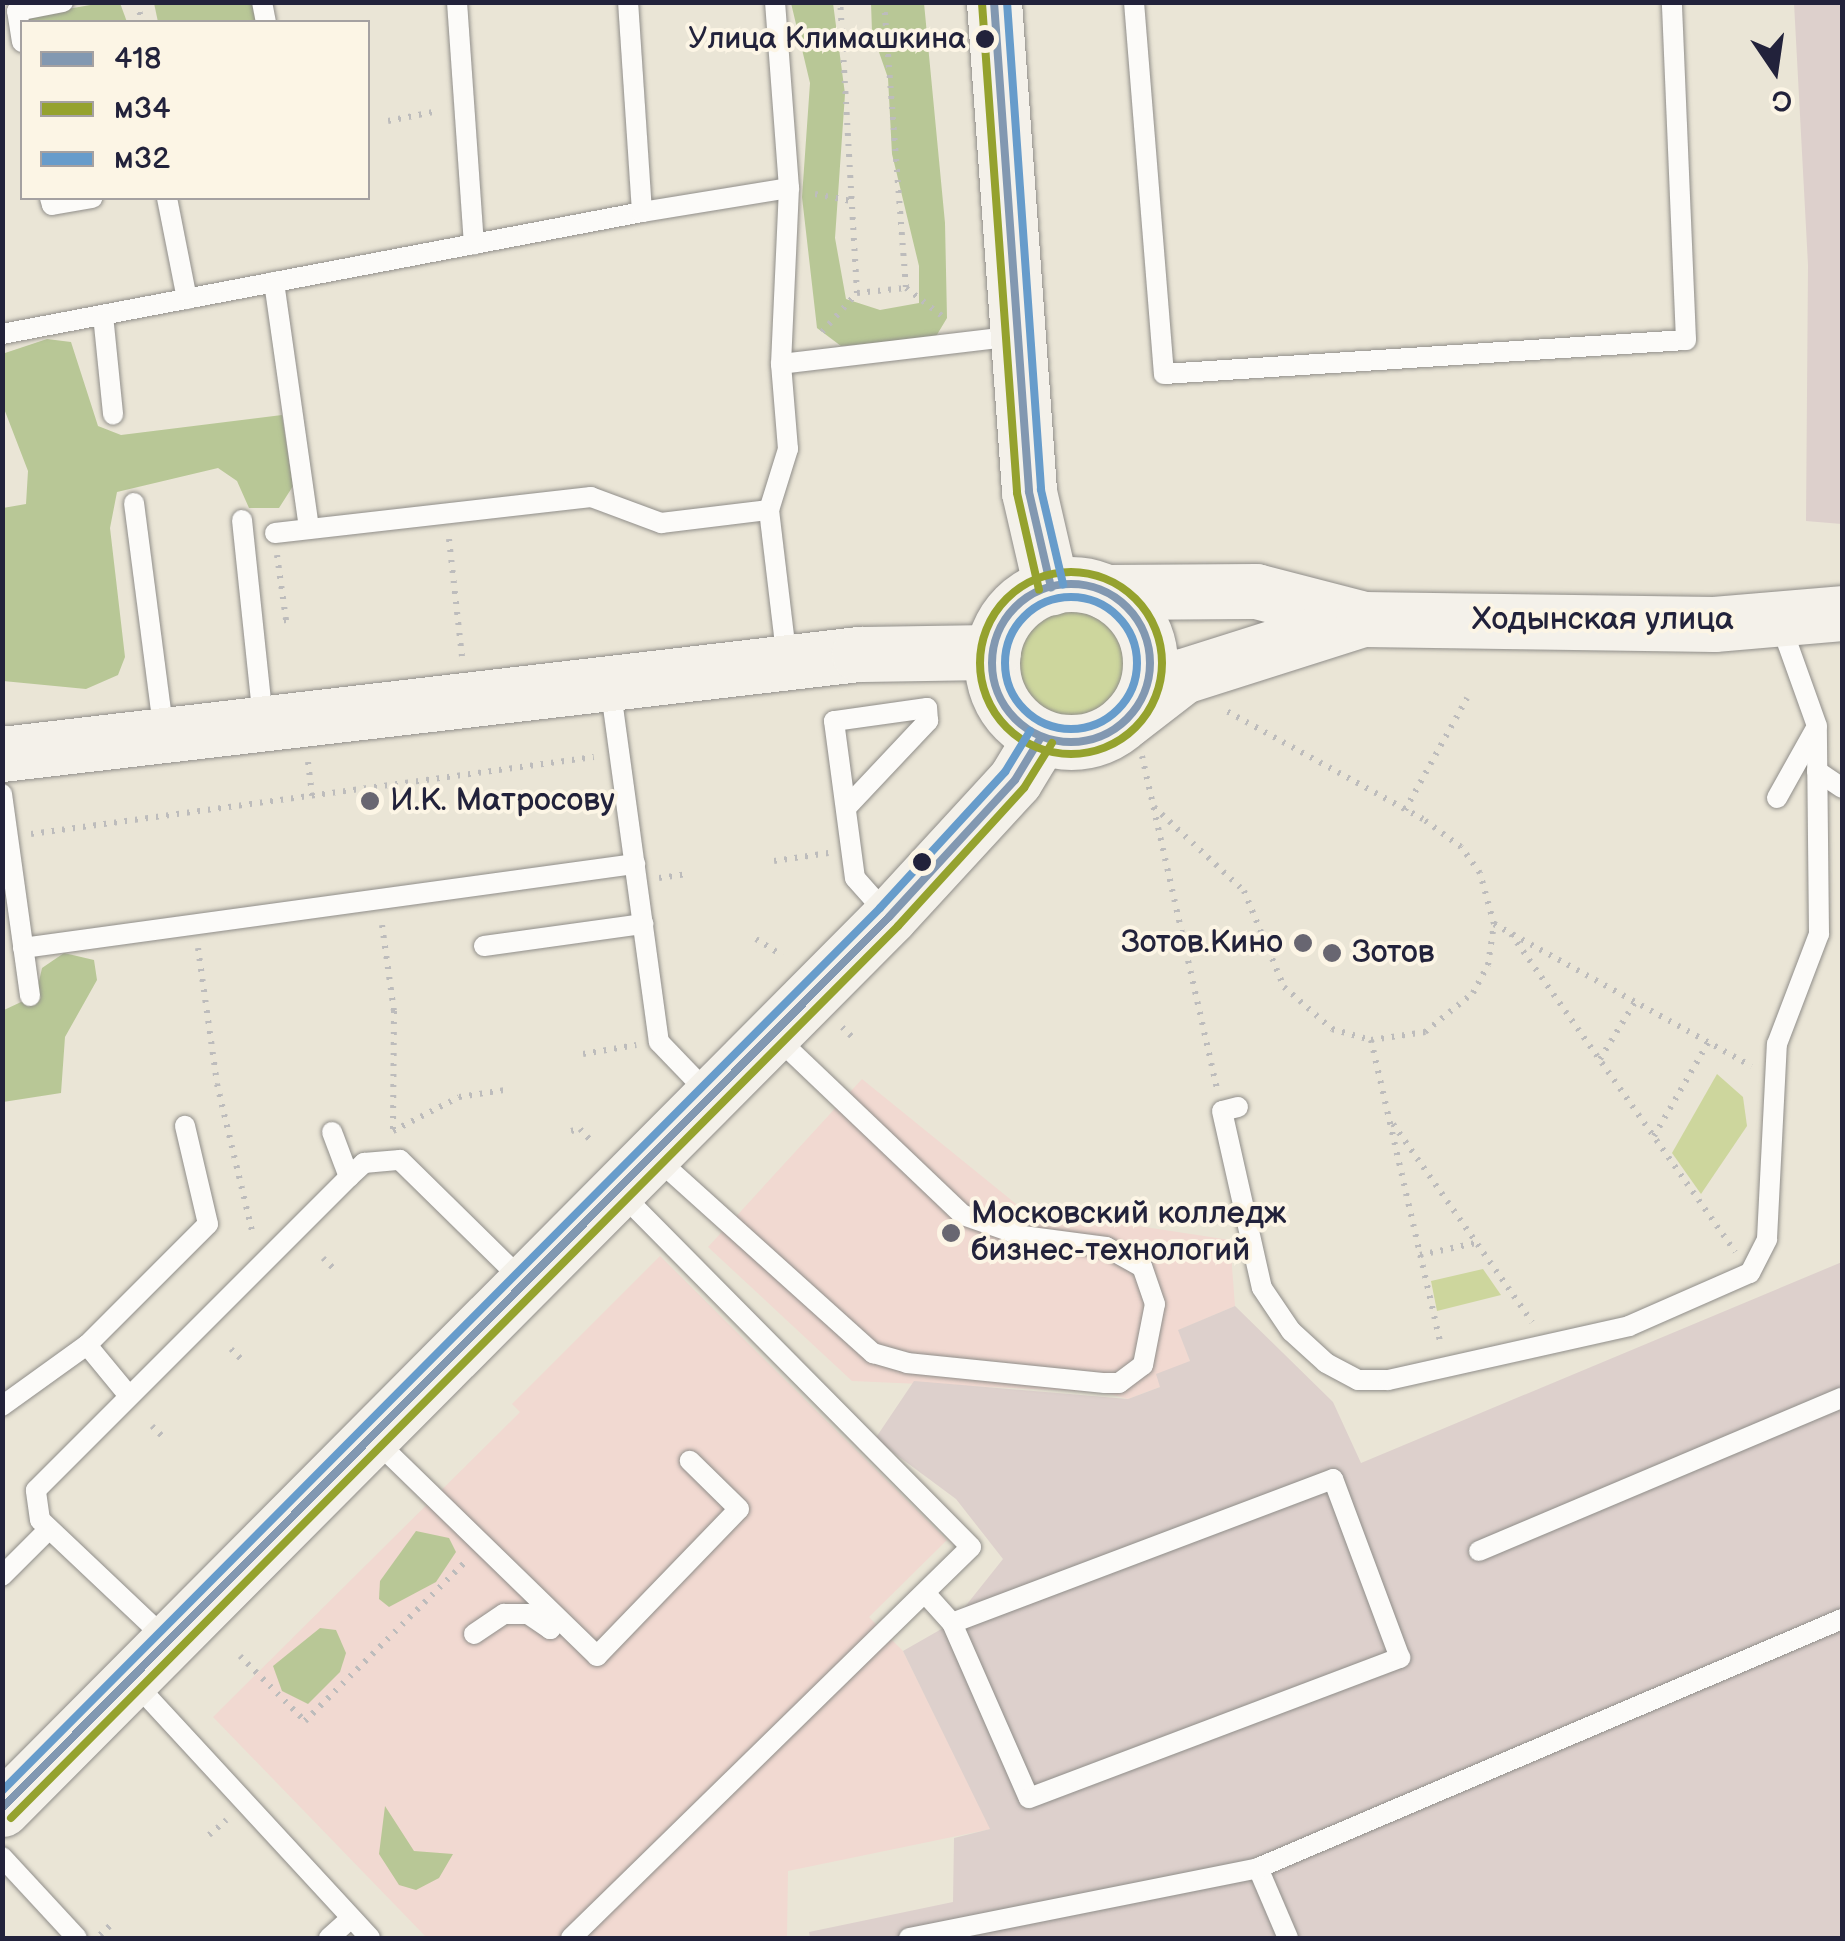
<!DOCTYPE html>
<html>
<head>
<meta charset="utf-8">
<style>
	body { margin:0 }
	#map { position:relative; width:1845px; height:1941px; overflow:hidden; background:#eae5d6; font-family:"Balsamiq Sans",sans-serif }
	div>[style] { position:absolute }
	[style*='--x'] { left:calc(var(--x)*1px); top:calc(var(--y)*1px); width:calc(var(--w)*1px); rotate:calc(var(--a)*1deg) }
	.built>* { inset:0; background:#f1d9d1 }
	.industrial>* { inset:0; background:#ddd0cc }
	.green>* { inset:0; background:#cdd69d }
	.round { border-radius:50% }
	.forest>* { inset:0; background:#b8c796 }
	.path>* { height:6px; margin-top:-3px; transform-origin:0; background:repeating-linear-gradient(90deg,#bdbcbc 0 2.5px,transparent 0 10.5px) }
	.roads { filter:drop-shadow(0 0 2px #908e8a) drop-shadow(0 0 2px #908e8a) }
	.lane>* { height:20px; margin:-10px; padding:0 10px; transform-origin:10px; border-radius:10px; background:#fcfbf9 }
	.secondary>* { height:55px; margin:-27.5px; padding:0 27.5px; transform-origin:27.5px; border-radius:27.5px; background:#f4f1ea }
	.secondary>.ring { margin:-27.5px; padding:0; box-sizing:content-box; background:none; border:55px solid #f4f1ea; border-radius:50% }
	.bus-1>* { height:8px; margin:-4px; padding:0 4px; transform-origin:4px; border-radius:4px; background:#8298b1 }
	.bus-1>.ring { margin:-4px; padding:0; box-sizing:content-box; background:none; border:8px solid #8298b1; border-radius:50% }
	.bus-2>* { height:8px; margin:-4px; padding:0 4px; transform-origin:4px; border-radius:4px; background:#95a22e }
	.bus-2>.ring { margin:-4px; padding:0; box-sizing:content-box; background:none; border:8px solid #95a22e; border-radius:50% }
	.bus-3>* { height:8px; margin:-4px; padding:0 4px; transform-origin:4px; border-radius:4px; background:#679ccb }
	.bus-3>.ring { margin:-4px; padding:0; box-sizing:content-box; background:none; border:8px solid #679ccb; border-radius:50% }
	.dots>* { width:28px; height:28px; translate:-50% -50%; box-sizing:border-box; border:5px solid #fcf5e5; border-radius:50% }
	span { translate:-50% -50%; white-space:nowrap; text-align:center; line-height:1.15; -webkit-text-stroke:8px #fcf5e5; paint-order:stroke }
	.bus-label { font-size:30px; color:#22223b }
	.right { translate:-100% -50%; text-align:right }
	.street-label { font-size:32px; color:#22223b }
	.poi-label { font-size:32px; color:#22223b }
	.left { translate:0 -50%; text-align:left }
	.frame { position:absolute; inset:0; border:5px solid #22223b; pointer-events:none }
	.legend { position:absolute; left:20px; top:20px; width:350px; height:180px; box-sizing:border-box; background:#fcf5e5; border:2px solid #a5a1a1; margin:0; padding:12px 18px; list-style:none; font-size:30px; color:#22223b }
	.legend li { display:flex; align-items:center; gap:20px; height:50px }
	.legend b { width:50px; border:2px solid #a5a1a1 }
	.north { position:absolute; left:1725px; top:20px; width:100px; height:100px; -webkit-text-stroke:8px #fcf5e5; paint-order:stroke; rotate:167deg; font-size:28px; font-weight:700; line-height:40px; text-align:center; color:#22223b }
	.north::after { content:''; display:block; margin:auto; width:35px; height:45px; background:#22223b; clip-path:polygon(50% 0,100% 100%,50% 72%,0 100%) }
</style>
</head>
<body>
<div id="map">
	<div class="built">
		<div style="clip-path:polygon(862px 1079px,1021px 1208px,1230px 1240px,1235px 1306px,1179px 1330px,1190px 1361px,1160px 1387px,1128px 1399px,1102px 1392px,852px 1381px,708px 1247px)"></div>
		<div style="clip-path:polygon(660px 1256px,947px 1540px,869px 1617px,903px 1651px,991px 1829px,788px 1871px,787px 1936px,776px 1938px,427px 1938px,213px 1717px,520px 1412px,512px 1404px)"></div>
	</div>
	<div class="industrial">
		<div style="clip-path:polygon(1794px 3px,1842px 3px,1842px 524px,1806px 521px,1808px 265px)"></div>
		<div style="clip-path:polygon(1842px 1262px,1842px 1938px,810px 1938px,809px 1932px,953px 1902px,954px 1838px,990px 1829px,903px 1651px,952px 1623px,1003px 1559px,956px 1499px,875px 1439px,914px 1381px,1128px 1399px,1160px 1387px,1156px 1374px,1190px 1361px,1178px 1330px,1235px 1306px,1333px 1402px,1361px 1463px)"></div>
	</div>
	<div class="green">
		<div class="round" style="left:1003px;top:595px;width:134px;height:134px"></div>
		<div style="clip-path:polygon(1717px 1074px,1743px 1097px,1747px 1126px,1701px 1194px,1672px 1153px)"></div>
		<div style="clip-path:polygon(1483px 1269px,1501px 1295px,1437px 1311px,1431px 1281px)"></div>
	</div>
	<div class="forest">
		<div style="clip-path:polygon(102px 3px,120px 3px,127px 22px,28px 22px,27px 16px)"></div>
		<div style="clip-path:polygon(154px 3px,253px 3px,259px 22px,158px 22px)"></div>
		<div style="clip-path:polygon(791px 3px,833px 3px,845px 94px,835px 238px,846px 299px,880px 310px,919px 303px,919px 266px,892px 154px,888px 78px,872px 32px,871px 3px,924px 3px,945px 223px,947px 318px,935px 338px,841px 346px,817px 328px,802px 197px,810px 83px)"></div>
		<div style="clip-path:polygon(47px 339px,71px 342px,98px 426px,121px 435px,282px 415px,293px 486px,279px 508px,249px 508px,237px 481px,218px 468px,117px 492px,110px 528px,125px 657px,118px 675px,86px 689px,3px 681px,3px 508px,26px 504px,28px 471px,3px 406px,2px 354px)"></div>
		<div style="clip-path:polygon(64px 953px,94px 960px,97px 980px,65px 1037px,61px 1093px,3px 1102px,4px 1010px,36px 995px,42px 968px)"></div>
		<div style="clip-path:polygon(416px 1531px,449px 1538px,456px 1552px,436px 1582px,389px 1607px,379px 1599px,380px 1581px)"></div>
		<div style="clip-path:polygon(320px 1628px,336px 1630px,346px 1653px,340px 1672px,308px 1704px,282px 1691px,273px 1666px)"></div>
		<div style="clip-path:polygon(385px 1806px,414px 1851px,453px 1854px,439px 1878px,416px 1890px,399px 1885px,379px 1854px)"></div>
	</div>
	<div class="path">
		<div style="--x:137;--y:2;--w:21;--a:76"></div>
		<div style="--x:884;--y:2;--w:287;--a:85.6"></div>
		<div style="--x:906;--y:288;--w:51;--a:37.8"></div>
		<div style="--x:388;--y:121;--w:51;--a:-11.3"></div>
		<div style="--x:815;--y:194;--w:38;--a:11"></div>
		<div style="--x:857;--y:293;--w:49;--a:-5.8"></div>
		<div style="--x:822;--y:332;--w:52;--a:-48.1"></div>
		<div style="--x:857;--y:293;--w:291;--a:-93.3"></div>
		<div style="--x:449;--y:539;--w:118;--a:83.7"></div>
		<div style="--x:277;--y:555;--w:66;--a:82.1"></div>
		<div style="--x:286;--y:620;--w:7;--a:172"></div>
		<div style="--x:1142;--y:756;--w:342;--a:77.3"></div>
		<div style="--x:308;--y:762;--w:34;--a:83"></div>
		<div style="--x:1154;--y:807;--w:123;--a:43"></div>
		<div style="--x:1244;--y:891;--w:104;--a:67.4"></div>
		<div style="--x:1284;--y:987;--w:64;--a:41.2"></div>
		<div style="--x:1332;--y:1029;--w:41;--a:15.8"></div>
		<div style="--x:1371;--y:1040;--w:55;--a:-8.4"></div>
		<div style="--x:1425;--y:1032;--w:62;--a:-39.1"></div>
		<div style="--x:1473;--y:993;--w:32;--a:-62"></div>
		<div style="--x:1488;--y:965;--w:41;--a:-81.7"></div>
		<div style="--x:1494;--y:924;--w:53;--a:-105.4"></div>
		<div style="--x:1480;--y:873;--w:32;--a:-126"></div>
		<div style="--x:1461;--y:847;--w:47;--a:-143.6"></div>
		<div style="--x:1423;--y:819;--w:226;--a:-151.2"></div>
		<div style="--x:1405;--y:810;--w:128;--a:-61"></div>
		<div style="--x:31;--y:834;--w:568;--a:-7.79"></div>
		<div style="--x:774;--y:861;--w:55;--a:-8.4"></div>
		<div style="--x:659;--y:878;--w:28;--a:-8"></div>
		<div style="--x:1494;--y:924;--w:294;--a:28.9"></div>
		<div style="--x:382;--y:925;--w:87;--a:82.1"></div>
		<div style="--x:394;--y:1011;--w:126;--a:90.5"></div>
		<div style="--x:1511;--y:934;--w:389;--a:54.8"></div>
		<div style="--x:756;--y:939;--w:31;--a:32"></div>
		<div style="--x:198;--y:948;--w:137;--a:82"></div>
		<div style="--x:217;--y:1084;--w:155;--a:76.6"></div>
		<div style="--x:842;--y:1027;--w:18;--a:45"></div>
		<div style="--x:1371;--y:1040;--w:314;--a:77.1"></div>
		<div style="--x:583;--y:1054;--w:54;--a:-9.6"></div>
		<div style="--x:1600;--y:1059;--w:67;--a:-58.4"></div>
		<div style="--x:1393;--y:1124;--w:242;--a:54.9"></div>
		<div style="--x:393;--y:1131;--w:74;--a:-27.3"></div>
		<div style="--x:459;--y:1097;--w:47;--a:-8.7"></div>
		<div style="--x:571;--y:1131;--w:9;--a:-13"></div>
		<div style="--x:580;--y:1129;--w:19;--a:47"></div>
		<div style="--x:1654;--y:1136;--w:108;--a:-59.9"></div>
		<div style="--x:1420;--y:1255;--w:57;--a:-12.1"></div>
		<div style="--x:323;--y:1258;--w:14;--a:45"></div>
		<div style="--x:231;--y:1349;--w:14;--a:45"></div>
		<div style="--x:152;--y:1426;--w:16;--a:45"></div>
		<div style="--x:240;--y:1656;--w:92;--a:45"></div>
		<div style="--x:305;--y:1721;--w:228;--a:-44.8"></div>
		<div style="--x:209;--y:1835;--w:23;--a:-41"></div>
		<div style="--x:100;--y:1935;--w:19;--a:-43"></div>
	</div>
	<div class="roads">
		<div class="lane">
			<div style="--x:262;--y:2;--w:20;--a:79"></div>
			<div style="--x:457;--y:2;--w:243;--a:86"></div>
			<div style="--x:1134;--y:2;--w:373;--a:85.4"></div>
			<div style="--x:1164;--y:374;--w:523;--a:-3.73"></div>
			<div style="--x:1686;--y:340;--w:338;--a:-92.4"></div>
			<div style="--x:22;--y:42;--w:31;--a:-99"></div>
			<div style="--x:17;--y:11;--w:47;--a:-11.1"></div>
			<div style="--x:50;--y:198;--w:7;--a:74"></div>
			<div style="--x:52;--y:205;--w:41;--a:-9.9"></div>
			<div style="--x:167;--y:198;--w:103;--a:78.8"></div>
			<div style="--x:642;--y:212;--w:149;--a:-9.3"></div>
			<div style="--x:274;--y:282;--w:249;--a:81.9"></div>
			<div style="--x:103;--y:315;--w:100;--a:84.2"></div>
			<div style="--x:2;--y:334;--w:652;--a:-10.79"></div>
			<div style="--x:642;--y:212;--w:210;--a:-93.8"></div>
			<div style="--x:781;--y:364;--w:238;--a:-6.8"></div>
			<div style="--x:134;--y:503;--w:233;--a:82.6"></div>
			<div style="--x:769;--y:510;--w:64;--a:-72.7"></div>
			<div style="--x:788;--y:449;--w:85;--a:-94.7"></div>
			<div style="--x:781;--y:364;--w:176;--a:-87.4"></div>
			<div style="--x:789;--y:188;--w:187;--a:-94.3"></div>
			<div style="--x:242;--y:520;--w:202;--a:84"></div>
			<div style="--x:275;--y:533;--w:318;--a:-6.5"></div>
			<div style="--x:591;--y:497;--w:75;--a:20.4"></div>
			<div style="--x:661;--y:523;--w:109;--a:-6.9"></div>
			<div style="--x:769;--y:510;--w:151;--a:83.2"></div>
			<div style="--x:610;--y:685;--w:360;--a:82.2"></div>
			<div style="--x:659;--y:1042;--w:71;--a:46.1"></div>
			<div style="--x:1817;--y:771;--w:30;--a:34"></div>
			<div style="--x:2;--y:794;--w:204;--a:82.1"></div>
			<div style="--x:1777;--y:798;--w:78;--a:-60.8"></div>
			<div style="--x:846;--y:808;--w:120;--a:-46.7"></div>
			<div style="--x:928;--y:721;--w:13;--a:-94"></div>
			<div style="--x:927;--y:708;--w:94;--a:172"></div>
			<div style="--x:834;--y:721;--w:158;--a:82.4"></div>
			<div style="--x:855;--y:878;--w:50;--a:48.3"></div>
			<div style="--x:484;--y:946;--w:161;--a:-7.9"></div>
			<div style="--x:23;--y:948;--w:618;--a:-7.82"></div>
			<div style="--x:1238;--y:1107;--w:16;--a:166"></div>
			<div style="--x:1222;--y:1111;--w:181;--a:77.3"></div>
			<div style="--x:1262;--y:1288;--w:52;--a:56"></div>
			<div style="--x:1291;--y:1331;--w:47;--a:42.4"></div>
			<div style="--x:1326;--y:1363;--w:36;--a:28"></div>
			<div style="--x:1358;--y:1380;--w:30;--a:0"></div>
			<div style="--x:1388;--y:1380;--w:247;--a:-12.6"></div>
			<div style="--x:1629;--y:1326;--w:132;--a:-23.7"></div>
			<div style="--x:1750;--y:1273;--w:38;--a:-63"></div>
			<div style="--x:1767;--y:1239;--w:195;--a:-87.1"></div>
			<div style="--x:1777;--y:1044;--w:118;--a:-69.1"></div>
			<div style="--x:1819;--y:934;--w:208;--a:-90.6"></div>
			<div style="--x:1817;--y:726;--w:113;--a:-109.7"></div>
			<div style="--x:332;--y:1132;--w:48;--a:69.3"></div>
			<div style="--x:654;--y:1156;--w:295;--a:42"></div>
			<div style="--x:873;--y:1353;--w:35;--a:16"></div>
			<div style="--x:907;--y:1363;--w:199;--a:5.8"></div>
			<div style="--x:1105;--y:1383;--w:14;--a:0"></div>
			<div style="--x:1119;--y:1383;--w:30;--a:-37"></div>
			<div style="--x:1143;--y:1365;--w:62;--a:-78.9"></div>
			<div style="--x:1155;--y:1304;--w:39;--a:-109"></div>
			<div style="--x:1142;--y:1267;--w:41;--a:-150.9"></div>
			<div style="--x:1106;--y:1247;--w:84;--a:-172.5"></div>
			<div style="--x:1023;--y:1236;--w:64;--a:-160.7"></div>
			<div style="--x:963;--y:1215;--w:260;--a:-136.4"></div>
			<div style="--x:87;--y:1345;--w:66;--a:50.5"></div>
			<div style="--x:2;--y:1406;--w:105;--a:-35.7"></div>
			<div style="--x:87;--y:1345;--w:171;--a:-45"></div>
			<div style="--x:208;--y:1224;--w:101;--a:-103.2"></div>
			<div style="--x:375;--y:1440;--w:310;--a:44.2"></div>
			<div style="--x:597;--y:1656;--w:204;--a:-46"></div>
			<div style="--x:739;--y:1509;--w:69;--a:-135.6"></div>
			<div style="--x:1479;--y:1551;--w:394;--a:-22.9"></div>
			<div style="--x:2;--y:1576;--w:66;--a:-45"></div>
			<div style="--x:925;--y:1593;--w:40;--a:48"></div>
			<div style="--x:952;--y:1623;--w:191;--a:66.3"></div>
			<div style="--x:1029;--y:1798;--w:397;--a:-20.7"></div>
			<div style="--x:1400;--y:1658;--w:191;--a:-110.5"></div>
			<div style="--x:1333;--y:1479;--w:407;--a:159.3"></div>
			<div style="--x:474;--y:1634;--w:36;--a:-34"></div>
			<div style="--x:504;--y:1614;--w:24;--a:0"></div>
			<div style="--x:528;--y:1614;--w:27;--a:34"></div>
			<div style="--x:550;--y:1629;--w:13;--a:-48"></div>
			<div style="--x:166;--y:1639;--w:173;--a:-136.6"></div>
			<div style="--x:40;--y:1520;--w:30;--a:-98"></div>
			<div style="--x:36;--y:1490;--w:443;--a:-45"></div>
			<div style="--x:349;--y:1177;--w:21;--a:-43"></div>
			<div style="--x:364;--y:1163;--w:36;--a:-5"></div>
			<div style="--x:400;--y:1160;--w:174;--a:44.5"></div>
			<div style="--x:134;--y:1682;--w:348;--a:47.3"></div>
			<div style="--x:2;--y:1857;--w:110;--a:47.2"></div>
			<div style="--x:1258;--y:1868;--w:76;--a:66.8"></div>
			<div style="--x:329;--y:1938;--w:30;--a:-42"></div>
			<div style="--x:571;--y:1938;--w:559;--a:-44.35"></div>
			<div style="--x:971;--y:1547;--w:499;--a:-134.7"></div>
			<div style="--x:909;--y:1938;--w:356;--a:-11.3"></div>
			<div style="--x:1258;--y:1868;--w:635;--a:-23.09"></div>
		</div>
		<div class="secondary">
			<div style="--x:994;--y:2;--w:491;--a:85.9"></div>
			<div style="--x:1029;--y:492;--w:98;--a:77"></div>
			<div class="ring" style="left:992px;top:584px;width:103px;height:103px"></div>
			<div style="--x:1106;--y:592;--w:150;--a:-0.4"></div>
			<div style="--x:1256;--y:591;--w:107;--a:14.6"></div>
			<div style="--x:1126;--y:720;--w:72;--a:-37.7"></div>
			<div style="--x:1183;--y:676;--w:189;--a:-17.6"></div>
			<div style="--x:1363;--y:619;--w:351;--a:0.8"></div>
			<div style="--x:1714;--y:624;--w:128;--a:-4.9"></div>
			<div style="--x:2;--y:754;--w:863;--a:-6.66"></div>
			<div style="--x:859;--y:654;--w:134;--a:-0.9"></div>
			<div style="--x:2;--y:1809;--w:1258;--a:-45.16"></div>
			<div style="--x:889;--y:917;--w:186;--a:-47.4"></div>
			<div style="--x:1015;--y:780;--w:50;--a:-58.8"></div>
		</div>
	</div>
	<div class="bus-1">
		<div style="--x:994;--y:2;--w:491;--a:85.9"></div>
		<div style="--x:1029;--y:492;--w:98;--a:77"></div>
		<div class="ring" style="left:992px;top:584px;width:150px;height:150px"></div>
		<div style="--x:2;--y:1808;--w:1257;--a:-45.13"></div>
		<div style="--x:889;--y:917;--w:186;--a:-47.4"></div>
		<div style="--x:1015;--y:780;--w:50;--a:-58.8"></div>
	</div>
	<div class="bus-2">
		<div style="--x:982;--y:3;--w:491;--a:85.9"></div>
		<div style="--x:1017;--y:493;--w:99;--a:77.2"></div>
		<div class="ring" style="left:980px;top:572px;width:174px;height:174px"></div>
		<div style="--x:11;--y:1818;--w:1258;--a:-45.16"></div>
		<div style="--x:898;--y:926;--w:187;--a:-47.6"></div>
		<div style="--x:1024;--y:788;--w:53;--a:-58.1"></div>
	</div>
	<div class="bus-3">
		<div style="--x:1007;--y:2;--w:489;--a:86"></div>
		<div style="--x:1041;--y:490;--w:97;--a:76.8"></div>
		<div class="ring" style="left:1005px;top:597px;width:124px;height:124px"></div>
		<div style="--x:2;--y:1791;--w:1245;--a:-45.16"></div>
		<div style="--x:880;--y:908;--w:185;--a:-47.4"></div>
		<div style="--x:1005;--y:772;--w:48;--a:-58.6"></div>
	</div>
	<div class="dots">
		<div style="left:985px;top:39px;background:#22223b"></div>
		<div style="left:370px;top:801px;background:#686671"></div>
		<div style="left:922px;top:862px;background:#22223b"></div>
		<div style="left:1303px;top:943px;background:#686671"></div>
		<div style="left:1332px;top:953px;background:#686671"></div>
		<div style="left:951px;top:1233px;background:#686671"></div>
	</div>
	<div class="bus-label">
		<span class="right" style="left:966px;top:39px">Улица Климашкина</span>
	</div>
	<div class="street-label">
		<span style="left:1603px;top:620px">Ходынская улица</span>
	</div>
	<div class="poi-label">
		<span class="left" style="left:390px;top:801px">И.К. Матросову</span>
		<span class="right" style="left:1283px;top:943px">Зотов.Кино</span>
		<span class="left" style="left:1352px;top:953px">Зотов</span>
		<span class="left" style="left:971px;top:1233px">Московский колледж<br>бизнес-технологий</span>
	</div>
	<div class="frame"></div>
	<ul class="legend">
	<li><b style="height:12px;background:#8298b1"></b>418</li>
	<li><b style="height:12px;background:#95a22e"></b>м34</li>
	<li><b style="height:12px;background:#679ccb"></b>м32</li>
	</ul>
	<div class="north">С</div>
</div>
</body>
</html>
